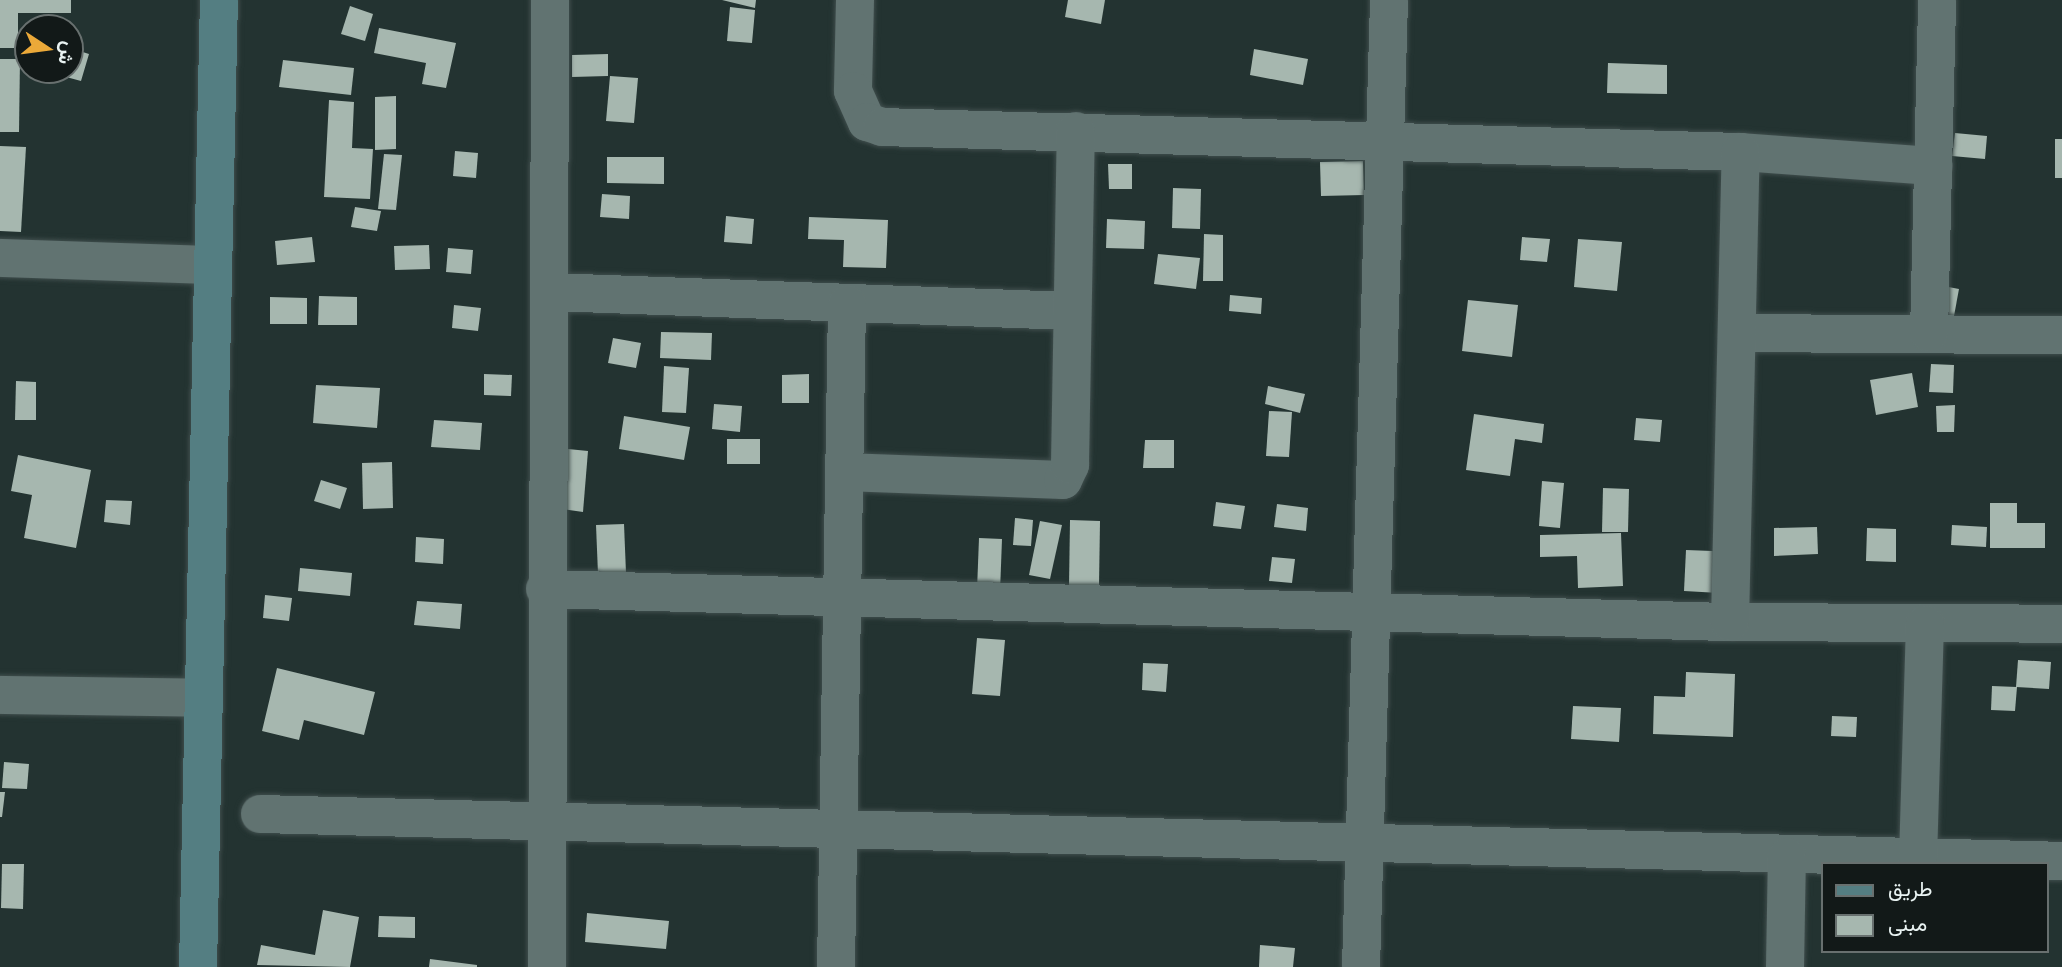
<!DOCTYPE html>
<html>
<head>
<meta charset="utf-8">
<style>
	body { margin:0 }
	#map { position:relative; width:2062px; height:967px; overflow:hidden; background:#233331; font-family:"Exo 2",Vazirmatn,sans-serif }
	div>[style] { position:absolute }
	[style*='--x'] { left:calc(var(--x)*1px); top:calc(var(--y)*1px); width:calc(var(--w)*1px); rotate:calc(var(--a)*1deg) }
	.building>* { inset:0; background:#a6b7af }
	.roads { filter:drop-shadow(0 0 2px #404e4d) drop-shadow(0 0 2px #404e4d) }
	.minor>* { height:38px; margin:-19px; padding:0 19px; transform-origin:19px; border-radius:19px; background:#617371 }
	.secondary>* { height:38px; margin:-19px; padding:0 19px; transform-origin:19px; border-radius:19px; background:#547e82 }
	span { translate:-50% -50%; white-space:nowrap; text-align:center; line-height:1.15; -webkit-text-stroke:7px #121918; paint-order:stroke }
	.legend { position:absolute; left:1821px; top:862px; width:228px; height:91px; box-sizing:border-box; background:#121918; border:2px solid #68706f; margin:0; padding:9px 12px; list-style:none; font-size:21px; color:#e9f3f2 }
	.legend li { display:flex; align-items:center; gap:14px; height:35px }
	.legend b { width:35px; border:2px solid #68706f }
	.north { position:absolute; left:14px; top:14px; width:70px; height:70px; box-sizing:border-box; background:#121918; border:2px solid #68706f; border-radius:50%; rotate:103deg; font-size:19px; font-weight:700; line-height:28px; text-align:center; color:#e9f3f2 }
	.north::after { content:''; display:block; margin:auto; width:24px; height:32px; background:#eba939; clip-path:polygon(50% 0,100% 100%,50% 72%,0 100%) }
</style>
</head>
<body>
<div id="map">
	<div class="building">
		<div style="clip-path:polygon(0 0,71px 0,71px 13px,18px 13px,18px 48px,0 48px)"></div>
		<div style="clip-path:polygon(722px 0,756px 0,755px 8px)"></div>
		<div style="clip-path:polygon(1068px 0,1105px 0,1101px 24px,1065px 17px)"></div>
		<div style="clip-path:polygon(350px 6px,373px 14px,365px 41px,341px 34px)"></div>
		<div style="clip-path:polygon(730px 7px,755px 10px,752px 43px,727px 41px)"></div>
		<div style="clip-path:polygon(379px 28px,456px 43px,446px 88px,422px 84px,426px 63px,374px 53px)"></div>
		<div style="clip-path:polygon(70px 48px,89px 54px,81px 81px,44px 71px,70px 70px)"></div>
		<div style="clip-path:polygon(1254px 49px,1308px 59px,1303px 85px,1250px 75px)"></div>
		<div style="clip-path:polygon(608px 54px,608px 76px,572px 77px,572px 55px)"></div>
		<div style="clip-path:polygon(0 59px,20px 59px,19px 132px,0 132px)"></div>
		<div style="clip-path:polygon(283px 60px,354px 68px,351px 95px,279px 87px)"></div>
		<div style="clip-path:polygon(1608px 63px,1667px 65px,1667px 94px,1607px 93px)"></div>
		<div style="clip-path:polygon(610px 76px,638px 78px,634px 123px,606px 121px)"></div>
		<div style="clip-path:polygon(396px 96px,396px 149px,375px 150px,375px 97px)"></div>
		<div style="clip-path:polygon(329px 100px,354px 102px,352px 148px,373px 149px,370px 199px,324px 197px)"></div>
		<div style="clip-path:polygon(1955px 133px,1987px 136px,1985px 159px,1952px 156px)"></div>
		<div style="clip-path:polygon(2055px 139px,2062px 139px,2062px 178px,2055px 178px)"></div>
		<div style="clip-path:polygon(0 146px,26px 147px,21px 232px,0 231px)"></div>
		<div style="clip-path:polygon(455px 151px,478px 153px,476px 178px,453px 176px)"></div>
		<div style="clip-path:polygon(384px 154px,402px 155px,396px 210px,378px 209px)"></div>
		<div style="clip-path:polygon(607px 157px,664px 157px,664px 184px,607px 183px)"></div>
		<div style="clip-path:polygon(1363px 161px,1364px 195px,1321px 196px,1320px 162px)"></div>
		<div style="clip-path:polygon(1108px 164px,1132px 164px,1132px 189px,1109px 189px)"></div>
		<div style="clip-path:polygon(1173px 188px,1201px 189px,1200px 229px,1172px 228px)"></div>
		<div style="clip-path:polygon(602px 194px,630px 196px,629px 219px,600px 217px)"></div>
		<div style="clip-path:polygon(355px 207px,381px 211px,377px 231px,351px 227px)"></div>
		<div style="clip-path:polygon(726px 216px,754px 219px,752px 244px,724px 242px)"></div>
		<div style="clip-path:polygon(809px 217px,888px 220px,886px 268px,843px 267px,844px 240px,808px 239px)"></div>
		<div style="clip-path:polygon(1107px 219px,1145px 221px,1144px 249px,1106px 248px)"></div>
		<div style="clip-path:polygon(1204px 234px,1223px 235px,1223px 281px,1203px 281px)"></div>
		<div style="clip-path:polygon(312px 237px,315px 262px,277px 265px,275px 241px)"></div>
		<div style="clip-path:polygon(1522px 237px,1550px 239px,1547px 262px,1520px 260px)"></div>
		<div style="clip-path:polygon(1578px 239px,1622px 242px,1617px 291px,1574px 287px)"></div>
		<div style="clip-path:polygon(429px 245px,430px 269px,395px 270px,394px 246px)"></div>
		<div style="clip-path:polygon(448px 248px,473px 250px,471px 274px,446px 272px)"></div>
		<div style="clip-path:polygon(1158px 254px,1200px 258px,1196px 289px,1154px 284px)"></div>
		<div style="clip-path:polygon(1938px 285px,1959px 289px,1954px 316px,1933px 312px)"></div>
		<div style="clip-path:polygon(1230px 295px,1262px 298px,1261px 314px,1229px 311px)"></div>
		<div style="clip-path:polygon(319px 296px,357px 297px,357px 325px,318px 325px)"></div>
		<div style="clip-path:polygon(270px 297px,307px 298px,307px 324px,270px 324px)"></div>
		<div style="clip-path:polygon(1468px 300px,1518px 305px,1512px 357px,1462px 351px)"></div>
		<div style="clip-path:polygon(454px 305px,481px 308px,478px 331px,452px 328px)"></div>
		<div style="clip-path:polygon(661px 332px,712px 333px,711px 360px,660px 358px)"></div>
		<div style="clip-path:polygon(613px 338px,641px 343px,636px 368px,608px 363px)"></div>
		<div style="clip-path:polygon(1931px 364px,1954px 365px,1953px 393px,1929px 392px)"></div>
		<div style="clip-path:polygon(664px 366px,689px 368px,686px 413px,662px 412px)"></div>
		<div style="clip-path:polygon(1912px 373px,1918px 407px,1876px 415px,1870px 380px)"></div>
		<div style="clip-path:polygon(484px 374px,512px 375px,511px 396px,484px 395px)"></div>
		<div style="clip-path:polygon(809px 374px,809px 403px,782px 403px,782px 375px)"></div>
		<div style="clip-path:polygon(16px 381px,36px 382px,36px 420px,15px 420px)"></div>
		<div style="clip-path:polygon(316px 385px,380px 388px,377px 428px,313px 423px)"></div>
		<div style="clip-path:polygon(1268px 386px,1305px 394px,1300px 413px,1265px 404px)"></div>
		<div style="clip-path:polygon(714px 404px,742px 406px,740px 432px,712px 429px)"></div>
		<div style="clip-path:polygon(1955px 405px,1954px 432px,1937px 432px,1936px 406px)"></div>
		<div style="clip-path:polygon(1269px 411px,1292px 412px,1289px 457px,1266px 456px)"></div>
		<div style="clip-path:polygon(1474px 414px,1544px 424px,1542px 443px,1515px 439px,1510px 476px,1466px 470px)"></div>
		<div style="clip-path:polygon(624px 416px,690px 427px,684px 460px,619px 449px)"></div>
		<div style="clip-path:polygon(1636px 418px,1662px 420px,1660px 442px,1634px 440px)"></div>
		<div style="clip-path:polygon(434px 420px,482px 423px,480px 450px,431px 447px)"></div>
		<div style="clip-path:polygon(727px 439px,760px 439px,760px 464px,727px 464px)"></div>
		<div style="clip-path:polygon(1145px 440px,1174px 440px,1174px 468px,1143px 468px)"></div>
		<div style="clip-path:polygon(568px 449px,588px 451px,583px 512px,562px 509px)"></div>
		<div style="clip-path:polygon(18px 455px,91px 470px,76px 548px,24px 538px,32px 495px,11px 491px)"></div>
		<div style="clip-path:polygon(392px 462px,393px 508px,363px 509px,362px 463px)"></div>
		<div style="clip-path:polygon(321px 480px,347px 488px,340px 509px,314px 501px)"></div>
		<div style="clip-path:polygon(1542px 481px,1564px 483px,1560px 528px,1539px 526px)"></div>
		<div style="clip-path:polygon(1603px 488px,1629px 489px,1628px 532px,1602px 532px)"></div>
		<div style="clip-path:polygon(106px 500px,132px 501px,130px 525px,104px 522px)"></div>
		<div style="clip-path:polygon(1216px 502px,1245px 506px,1241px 529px,1213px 526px)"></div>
		<div style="clip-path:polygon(1990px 503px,2017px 503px,2017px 523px,2045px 523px,2045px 548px,1990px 548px)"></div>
		<div style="clip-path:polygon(1277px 504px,1308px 508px,1306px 531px,1274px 527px)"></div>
		<div style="clip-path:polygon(1015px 518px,1033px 520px,1031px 546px,1013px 545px)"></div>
		<div style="clip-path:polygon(1070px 520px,1100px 521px,1099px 586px,1069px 586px)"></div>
		<div style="clip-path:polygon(1040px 521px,1062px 525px,1050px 579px,1029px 575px)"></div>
		<div style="clip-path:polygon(624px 524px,626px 573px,598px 574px,596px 525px)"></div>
		<div style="clip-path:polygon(1952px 525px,1987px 527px,1986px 547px,1951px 545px)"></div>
		<div style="clip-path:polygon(1817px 527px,1818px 554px,1774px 556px,1774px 528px)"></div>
		<div style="clip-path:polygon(1867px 528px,1896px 529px,1896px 562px,1866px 561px)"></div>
		<div style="clip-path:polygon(1621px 533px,1623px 586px,1578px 588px,1577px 556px,1540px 557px,1540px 535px)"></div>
		<div style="clip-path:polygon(416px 537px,444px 539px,443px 564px,415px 562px)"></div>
		<div style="clip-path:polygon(979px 538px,1002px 539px,1000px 592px,977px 590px)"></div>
		<div style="clip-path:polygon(1686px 550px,1739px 552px,1737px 594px,1684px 591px)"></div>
		<div style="clip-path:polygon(1272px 557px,1295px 559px,1292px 583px,1269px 581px)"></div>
		<div style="clip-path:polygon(300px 568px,352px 573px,350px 596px,298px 591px)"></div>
		<div style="clip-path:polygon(265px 595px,292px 598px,289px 621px,263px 618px)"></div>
		<div style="clip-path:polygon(417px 601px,462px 604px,460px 629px,414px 625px)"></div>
		<div style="clip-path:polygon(977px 638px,1005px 640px,1000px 696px,972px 694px)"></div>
		<div style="clip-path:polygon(2018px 660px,2051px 662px,2049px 689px,2016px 687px)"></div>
		<div style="clip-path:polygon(1143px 663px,1168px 664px,1166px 692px,1142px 690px)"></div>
		<div style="clip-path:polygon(277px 668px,375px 692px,364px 735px,304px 720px,299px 740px,262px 731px)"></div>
		<div style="clip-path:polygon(1686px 672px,1735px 674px,1733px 737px,1653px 734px,1654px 696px,1685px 697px)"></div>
		<div style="clip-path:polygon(1992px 686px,2017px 687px,2015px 711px,1991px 710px)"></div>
		<div style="clip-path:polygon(1573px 706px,1621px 708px,1619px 742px,1571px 739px)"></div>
		<div style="clip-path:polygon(1832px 716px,1857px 717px,1856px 737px,1831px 736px)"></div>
		<div style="clip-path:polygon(4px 762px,29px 764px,27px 789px,2px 788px)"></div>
		<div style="clip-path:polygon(0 792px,5px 792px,2px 817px,0 817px)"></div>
		<div style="clip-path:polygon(2px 864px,24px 864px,23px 909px,1px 908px)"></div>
		<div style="clip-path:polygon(323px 910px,359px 917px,350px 967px,257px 965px,261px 945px,315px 955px)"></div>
		<div style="clip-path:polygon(587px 913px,669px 921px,666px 949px,585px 942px)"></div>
		<div style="clip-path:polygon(379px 916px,415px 917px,415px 938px,378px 937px)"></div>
		<div style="clip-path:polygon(1260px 945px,1295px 948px,1293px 967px,1259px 967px)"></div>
		<div style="clip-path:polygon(430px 959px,477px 965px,477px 967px,429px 967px)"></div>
	</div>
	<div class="roads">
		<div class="minor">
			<div style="--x:855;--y:0;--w:91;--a:91.3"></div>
			<div style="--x:853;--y:91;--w:34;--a:66"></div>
			<div style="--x:867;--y:122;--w:16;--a:18"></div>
			<div style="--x:882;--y:127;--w:859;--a:1.67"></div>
			<div style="--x:1741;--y:152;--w:193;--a:4.2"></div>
			<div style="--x:0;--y:258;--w:212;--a:1.9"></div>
			<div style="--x:552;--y:292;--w:517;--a:2.1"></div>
			<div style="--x:1738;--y:333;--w:324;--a:0.4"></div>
			<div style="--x:1929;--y:333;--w:333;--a:-88.6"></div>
			<div style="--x:844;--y:472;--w:219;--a:2.1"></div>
			<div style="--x:1063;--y:480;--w:17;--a:-65"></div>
			<div style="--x:1070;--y:465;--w:334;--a:-89"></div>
			<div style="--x:545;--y:589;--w:1185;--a:1.6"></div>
			<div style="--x:1730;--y:622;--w:332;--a:0.3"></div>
			<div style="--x:1730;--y:622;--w:470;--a:-88.7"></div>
			<div style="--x:0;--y:695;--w:203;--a:0.8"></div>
			<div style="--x:260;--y:814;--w:1803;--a:1.49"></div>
			<div style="--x:1918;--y:859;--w:235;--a:-88.3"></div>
			<div style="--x:547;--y:967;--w:967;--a:-89.82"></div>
			<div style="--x:836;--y:967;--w:663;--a:-89.05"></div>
			<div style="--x:1361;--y:967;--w:967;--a:-88.34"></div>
			<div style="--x:1785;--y:967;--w:110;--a:-89"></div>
		</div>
		<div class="secondary">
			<div style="--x:198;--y:967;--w:967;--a:-88.76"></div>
		</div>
	</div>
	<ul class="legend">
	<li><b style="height:9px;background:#547e82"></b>طريق</li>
	<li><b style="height:19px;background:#a6b7af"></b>مبنى</li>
	</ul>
	<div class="north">ش</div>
</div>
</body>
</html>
